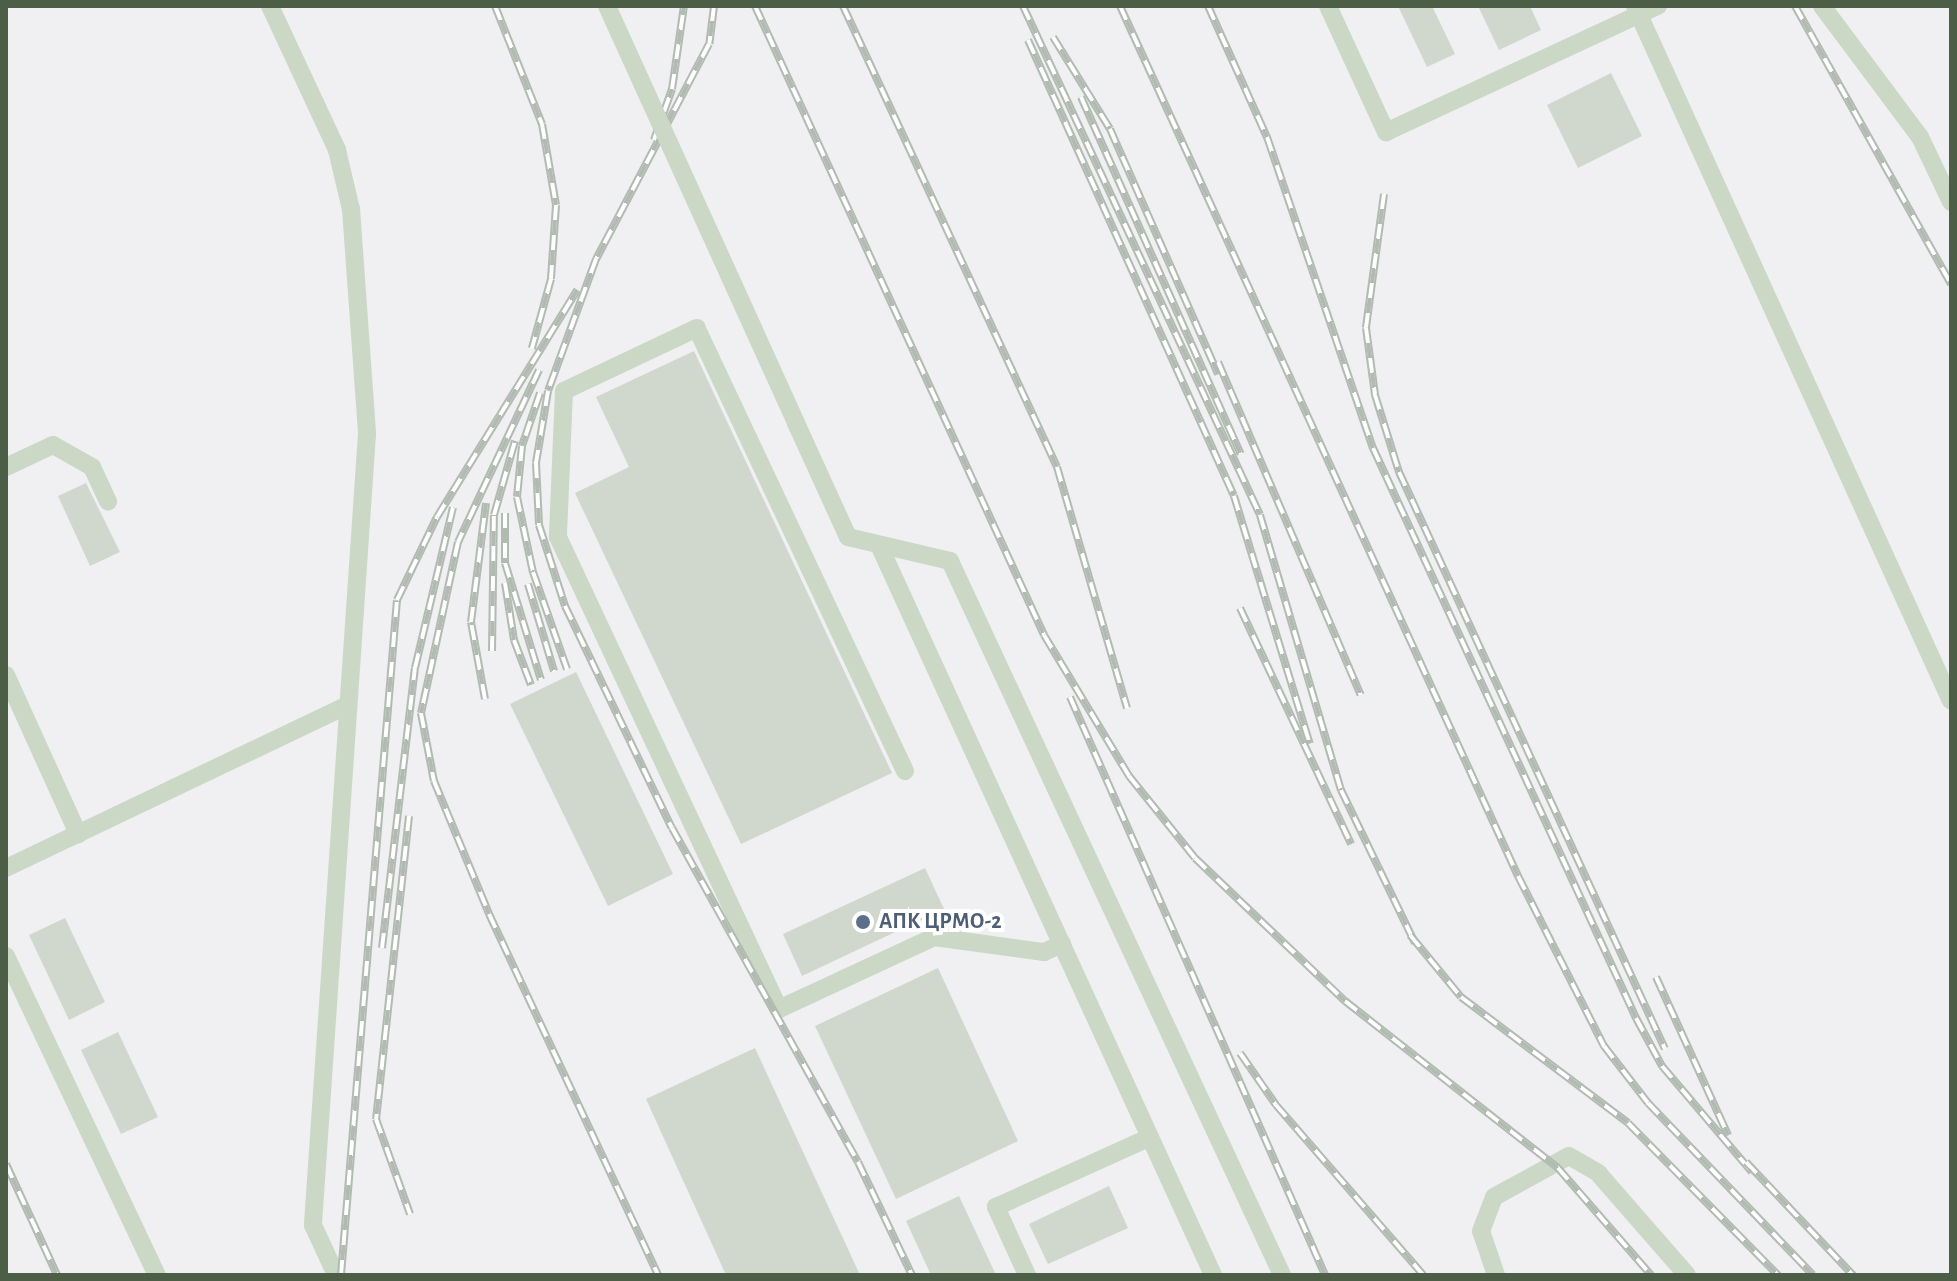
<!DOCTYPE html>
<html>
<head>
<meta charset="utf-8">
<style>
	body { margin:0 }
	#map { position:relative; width:1957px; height:1281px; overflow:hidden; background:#f0eff2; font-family:"Alegreya Sans",sans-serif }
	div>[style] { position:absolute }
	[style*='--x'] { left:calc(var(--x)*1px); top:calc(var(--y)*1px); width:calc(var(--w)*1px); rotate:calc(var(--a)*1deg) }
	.building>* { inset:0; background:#d0d8ce }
	.minor>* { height:18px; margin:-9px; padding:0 9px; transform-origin:9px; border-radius:9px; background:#cad8c5 }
	.rail>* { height:8px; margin-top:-4px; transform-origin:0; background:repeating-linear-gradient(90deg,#fff 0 15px,#b2bbb1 0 30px); box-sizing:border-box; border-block:2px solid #b2bbb1 }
	.minor-bridge>* { height:18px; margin:-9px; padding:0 9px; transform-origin:9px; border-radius:9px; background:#cad8c5 }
	.dots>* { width:22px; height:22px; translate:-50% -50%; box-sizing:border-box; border:4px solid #fff; border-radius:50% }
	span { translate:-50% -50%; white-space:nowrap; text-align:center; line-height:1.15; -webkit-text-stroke:8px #fff; paint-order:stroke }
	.service-label { font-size:22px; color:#4e5e75; font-weight:700 }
	.left { translate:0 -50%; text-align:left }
	.frame { position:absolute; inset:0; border:8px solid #4c5f46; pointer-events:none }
</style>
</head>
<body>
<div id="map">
	<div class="building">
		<div style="clip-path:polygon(1398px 6px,1432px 6px,1455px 54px,1427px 67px)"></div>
		<div style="clip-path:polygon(1478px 6px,1530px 6px,1541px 30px,1499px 50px)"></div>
		<div style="clip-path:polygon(1611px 73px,1642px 136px,1578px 168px,1547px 105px)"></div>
		<div style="clip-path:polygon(694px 351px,892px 773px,741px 844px,575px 493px,629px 467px,596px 397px)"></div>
		<div style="clip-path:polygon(86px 483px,120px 552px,90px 566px,58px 496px)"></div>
		<div style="clip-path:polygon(576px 672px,673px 874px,608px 906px,510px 704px)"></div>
		<div style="clip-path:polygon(925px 868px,944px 909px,802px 976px,783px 934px)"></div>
		<div style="clip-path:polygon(65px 918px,105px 1002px,69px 1020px,29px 935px)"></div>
		<div style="clip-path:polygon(938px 968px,1018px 1141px,896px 1199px,815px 1026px)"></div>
		<div style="clip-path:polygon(118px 1032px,158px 1117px,121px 1134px,81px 1050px)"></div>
		<div style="clip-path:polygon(755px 1048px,860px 1275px,726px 1275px,646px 1099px)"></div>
		<div style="clip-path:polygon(1109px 1186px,1128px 1228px,1048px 1264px,1029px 1224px)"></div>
		<div style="clip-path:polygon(959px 1196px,996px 1275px,931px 1275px,906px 1221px)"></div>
	</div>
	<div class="minor">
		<div style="--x:270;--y:6;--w:159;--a:65"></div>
		<div style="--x:337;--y:150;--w:61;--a:76.7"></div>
		<div style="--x:351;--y:209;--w:226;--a:85.9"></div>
		<div style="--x:367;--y:434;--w:793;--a:93.91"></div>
		<div style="--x:313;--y:1225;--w:55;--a:65.3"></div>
		<div style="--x:1328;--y:6;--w:139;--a:65.3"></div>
		<div style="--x:1386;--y:132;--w:300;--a:-24.9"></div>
		<div style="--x:1635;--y:6;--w:763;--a:65.55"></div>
		<div style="--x:1822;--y:6;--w:164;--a:53.2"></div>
		<div style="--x:1920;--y:137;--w:72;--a:64.5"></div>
		<div style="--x:796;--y:423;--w:125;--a:65.5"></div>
		<div style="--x:848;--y:537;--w:105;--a:13.2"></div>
		<div style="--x:950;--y:561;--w:787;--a:65.06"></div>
		<div style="--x:6;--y:467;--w:52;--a:-25.1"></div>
		<div style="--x:53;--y:445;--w:45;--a:29.4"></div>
		<div style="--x:92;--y:467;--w:38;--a:65"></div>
		<div style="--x:879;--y:545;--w:803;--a:65.41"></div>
		<div style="--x:6;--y:675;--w:175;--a:65.6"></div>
		<div style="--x:905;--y:771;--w:489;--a:-115.2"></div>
		<div style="--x:697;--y:328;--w:147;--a:154.7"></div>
		<div style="--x:564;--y:391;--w:146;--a:92.4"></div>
		<div style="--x:558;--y:537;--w:521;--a:64.91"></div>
		<div style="--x:779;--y:1009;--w:171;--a:-24.9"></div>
		<div style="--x:934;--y:937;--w:111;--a:7.8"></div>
		<div style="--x:1044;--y:952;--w:20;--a:-24"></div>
		<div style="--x:6;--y:868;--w:379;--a:-25.5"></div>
		<div style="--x:6;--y:956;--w:353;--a:64.7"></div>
		<div style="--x:1027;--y:1275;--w:75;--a:-114.5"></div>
		<div style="--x:996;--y:1207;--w:169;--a:-24.4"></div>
		<div style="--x:1496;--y:1275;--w:46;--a:-108.8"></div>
		<div style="--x:1481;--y:1231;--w:36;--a:-69"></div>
		<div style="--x:1494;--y:1197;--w:85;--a:-28.7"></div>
		<div style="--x:1569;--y:1156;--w:34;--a:30"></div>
		<div style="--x:1598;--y:1173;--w:135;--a:48.9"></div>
	</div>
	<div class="rail">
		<div style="--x:495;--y:6;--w:127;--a:68.3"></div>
		<div style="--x:542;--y:124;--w:82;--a:80.2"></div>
		<div style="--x:556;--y:205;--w:74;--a:93.9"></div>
		<div style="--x:551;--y:279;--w:72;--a:105.4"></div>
		<div style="--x:714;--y:6;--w:38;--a:97"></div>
		<div style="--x:709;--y:44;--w:243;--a:117.7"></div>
		<div style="--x:596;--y:259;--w:140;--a:110"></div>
		<div style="--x:548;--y:391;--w:73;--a:99.5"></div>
		<div style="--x:536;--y:463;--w:62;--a:87.2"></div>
		<div style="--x:539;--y:525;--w:85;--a:72.2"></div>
		<div style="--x:565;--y:606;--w:246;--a:64.3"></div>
		<div style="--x:672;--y:828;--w:382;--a:60.9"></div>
		<div style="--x:858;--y:1162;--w:125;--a:64.5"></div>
		<div style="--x:755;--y:6;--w:692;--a:65.32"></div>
		<div style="--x:1044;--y:635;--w:165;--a:58.9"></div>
		<div style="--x:1129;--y:776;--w:105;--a:51.2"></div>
		<div style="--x:1195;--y:858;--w:93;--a:43.7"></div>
		<div style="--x:1262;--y:922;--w:115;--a:43.6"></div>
		<div style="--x:1345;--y:1001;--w:271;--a:38.1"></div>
		<div style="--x:1558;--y:1168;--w:142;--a:49"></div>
		<div style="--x:843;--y:6;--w:508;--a:65.1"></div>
		<div style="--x:1057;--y:467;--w:251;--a:73.8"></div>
		<div style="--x:1023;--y:6;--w:561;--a:65.03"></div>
		<div style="--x:1260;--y:515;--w:287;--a:73.6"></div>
		<div style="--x:1341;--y:790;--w:170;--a:64.2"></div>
		<div style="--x:1120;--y:6;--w:957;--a:65.42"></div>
		<div style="--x:1518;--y:876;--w:191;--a:63.2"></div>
		<div style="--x:1604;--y:1046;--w:72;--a:52.3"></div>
		<div style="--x:1648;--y:1103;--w:238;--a:46.2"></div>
		<div style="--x:1208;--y:6;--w:144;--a:65.8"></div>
		<div style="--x:1267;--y:137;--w:329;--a:71.2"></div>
		<div style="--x:1373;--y:448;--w:628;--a:65.23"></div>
		<div style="--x:1636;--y:1018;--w:55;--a:61.6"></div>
		<div style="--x:1662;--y:1066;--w:139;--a:49.7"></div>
		<div style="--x:1795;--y:6;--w:319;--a:60.7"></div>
		<div style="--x:1053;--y:37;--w:108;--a:58.2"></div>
		<div style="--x:1110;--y:129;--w:268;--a:66.2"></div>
		<div style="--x:1028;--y:40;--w:500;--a:65.69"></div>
		<div style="--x:1234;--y:496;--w:259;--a:73"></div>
		<div style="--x:1081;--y:97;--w:391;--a:65.9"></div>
		<div style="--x:654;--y:140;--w:54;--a:-70.6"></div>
		<div style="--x:672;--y:89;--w:84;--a:-81.8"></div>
		<div style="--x:1384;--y:194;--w:135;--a:97.7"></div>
		<div style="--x:1366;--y:328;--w:68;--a:82.3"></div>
		<div style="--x:1375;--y:395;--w:81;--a:72.7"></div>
		<div style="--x:1399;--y:472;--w:635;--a:65.25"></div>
		<div style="--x:1218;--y:362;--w:362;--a:66.8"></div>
		<div style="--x:539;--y:370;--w:190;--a:115.2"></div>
		<div style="--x:458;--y:542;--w:175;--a:102.2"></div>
		<div style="--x:421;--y:713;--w:69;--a:79.2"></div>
		<div style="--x:434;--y:781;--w:144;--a:67.5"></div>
		<div style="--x:489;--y:914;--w:399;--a:64.9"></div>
		<div style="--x:540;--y:393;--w:56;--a:108.8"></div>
		<div style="--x:522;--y:446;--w:51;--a:95.6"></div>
		<div style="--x:517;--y:497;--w:77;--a:78"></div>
		<div style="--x:533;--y:572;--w:103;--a:70.7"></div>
		<div style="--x:505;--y:513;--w:50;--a:90"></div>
		<div style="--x:505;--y:563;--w:122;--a:72.9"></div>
		<div style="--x:505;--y:583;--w:58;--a:81"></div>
		<div style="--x:514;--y:640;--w:48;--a:69.3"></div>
		<div style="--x:528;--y:584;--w:91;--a:73.4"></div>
		<div style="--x:1240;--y:608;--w:261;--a:64.8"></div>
		<div style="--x:492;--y:651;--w:136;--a:-89.2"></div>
		<div style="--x:494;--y:515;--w:77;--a:-74.2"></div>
		<div style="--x:1070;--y:697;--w:632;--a:66.19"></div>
		<div style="--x:485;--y:699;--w:78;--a:-100.3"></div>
		<div style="--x:471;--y:622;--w:120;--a:-82.8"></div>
		<div style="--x:409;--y:816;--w:305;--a:96.2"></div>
		<div style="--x:376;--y:1119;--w:101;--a:70.3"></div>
		<div style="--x:1410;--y:935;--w:80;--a:50.6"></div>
		<div style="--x:1461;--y:997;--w:209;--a:37"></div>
		<div style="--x:1628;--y:1123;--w:214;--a:45.4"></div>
		<div style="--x:382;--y:948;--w:282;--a:-83.3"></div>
		<div style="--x:415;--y:668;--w:165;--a:-76.7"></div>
		<div style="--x:1656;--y:977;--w:174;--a:65.5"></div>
		<div style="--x:1240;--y:1053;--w:63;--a:55.3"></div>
		<div style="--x:1276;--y:1105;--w:225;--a:49.1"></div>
		<div style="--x:1746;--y:1162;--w:156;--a:46.6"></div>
		<div style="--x:6;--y:1164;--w:122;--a:65.3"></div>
		<div style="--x:341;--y:1275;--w:677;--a:-85.26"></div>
		<div style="--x:397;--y:600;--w:92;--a:-64.3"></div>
		<div style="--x:437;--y:517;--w:267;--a:-58.3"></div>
	</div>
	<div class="minor-bridge">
		<div style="--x:607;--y:6;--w:458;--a:65.6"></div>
	</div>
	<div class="dots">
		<div style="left:863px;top:922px;background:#5c6f8a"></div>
	</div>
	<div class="service-label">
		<span class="left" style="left:879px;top:922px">АПК ЦРМО-2</span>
	</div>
	<div class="frame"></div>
</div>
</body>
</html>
